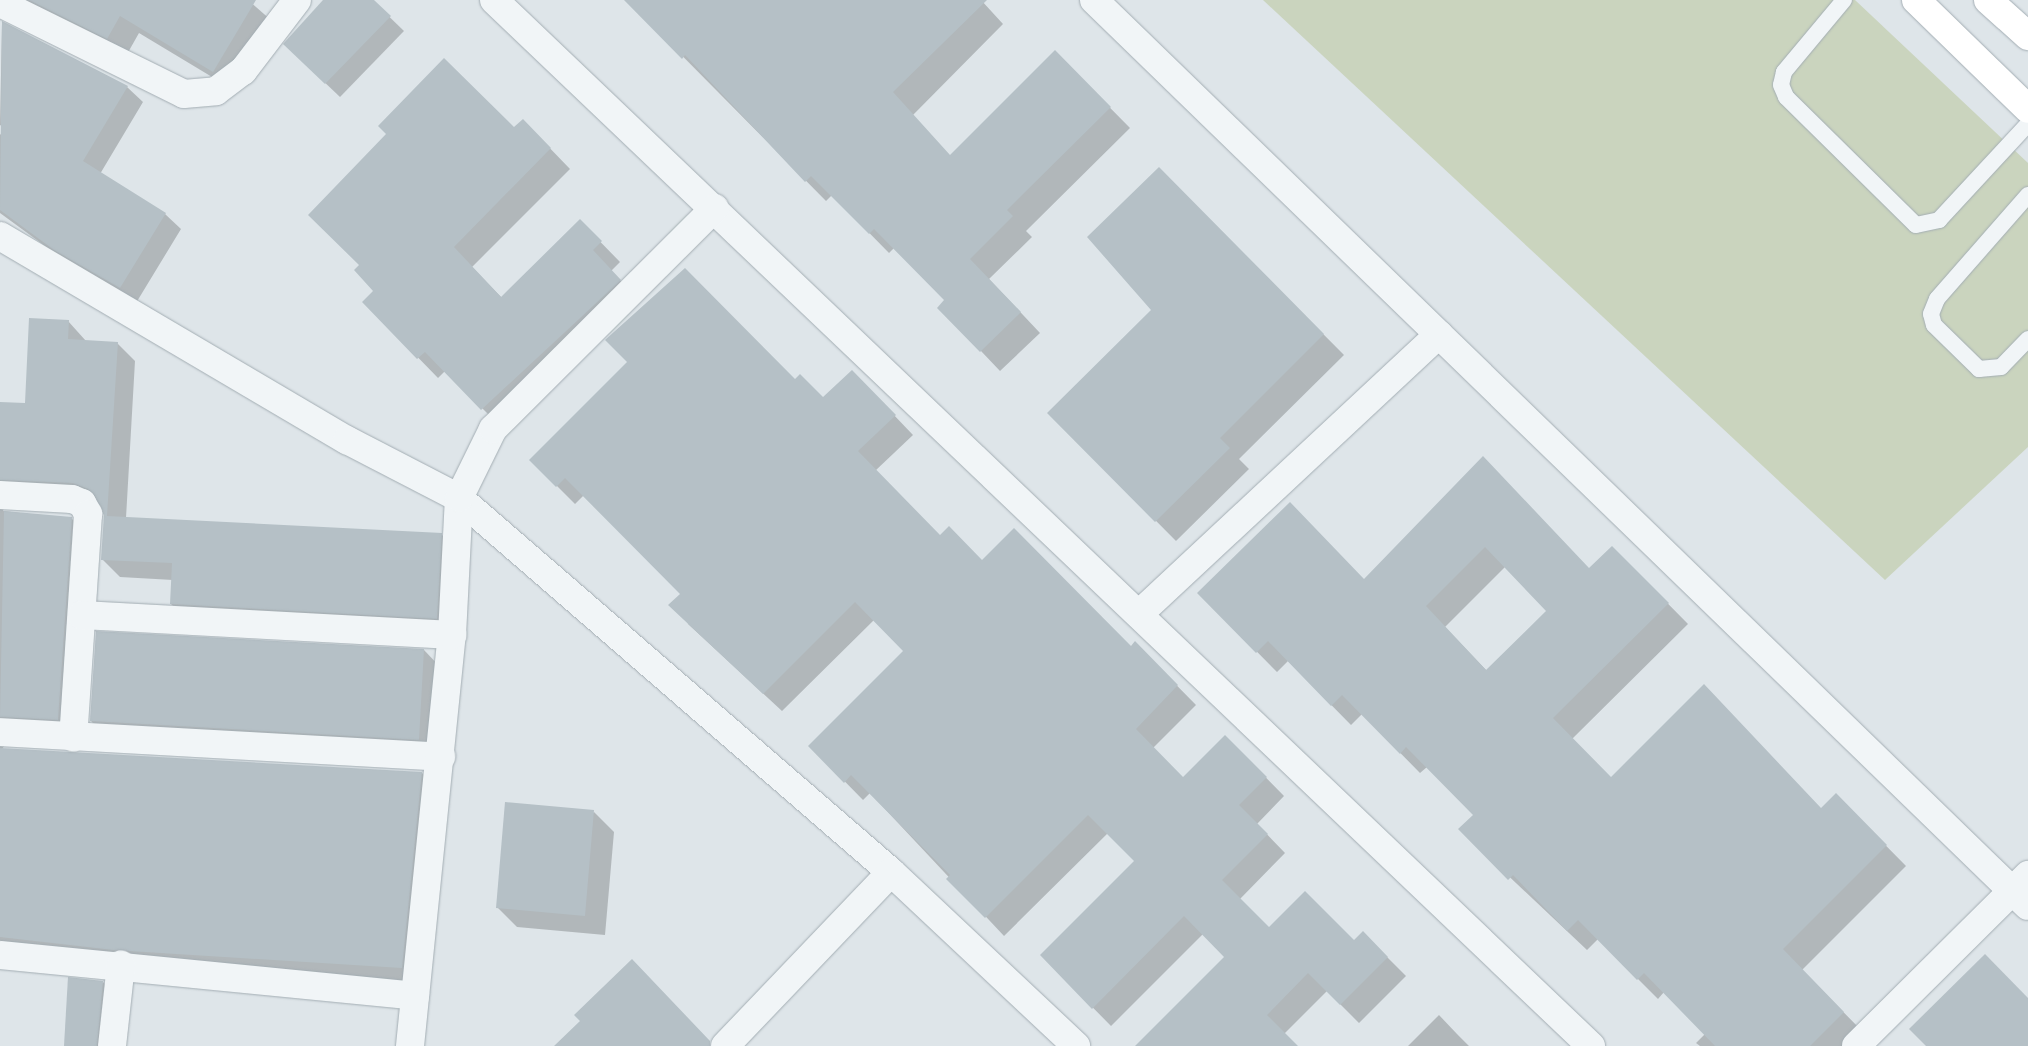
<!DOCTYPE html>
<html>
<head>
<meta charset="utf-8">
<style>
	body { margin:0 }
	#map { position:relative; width:2028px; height:1046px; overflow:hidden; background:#dee5e9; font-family:Jost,sans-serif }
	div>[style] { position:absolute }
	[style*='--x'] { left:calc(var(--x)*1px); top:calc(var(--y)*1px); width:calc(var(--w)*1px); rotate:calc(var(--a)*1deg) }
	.green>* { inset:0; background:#cad4be }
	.shadow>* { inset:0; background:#0003 }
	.building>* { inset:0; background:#b5c0c6 }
	.roads { filter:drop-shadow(0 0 1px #a3adb3) drop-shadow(0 0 1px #a3adb3) }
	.lane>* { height:16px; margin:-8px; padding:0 8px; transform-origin:8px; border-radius:8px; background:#f1f5f7 }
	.street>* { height:28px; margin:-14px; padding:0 14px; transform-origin:14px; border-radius:14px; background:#f1f5f7 }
	.secondary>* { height:28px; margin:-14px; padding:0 14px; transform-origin:14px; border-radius:14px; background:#fff }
	.highway>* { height:28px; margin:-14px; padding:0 14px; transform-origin:14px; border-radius:14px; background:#fff }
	span { translate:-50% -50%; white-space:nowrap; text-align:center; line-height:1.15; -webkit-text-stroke:4.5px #edf4f6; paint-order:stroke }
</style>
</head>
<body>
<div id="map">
	<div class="green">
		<div style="clip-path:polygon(1263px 0,1855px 0,2028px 163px,2028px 447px,1885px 580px)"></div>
	</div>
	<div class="shadow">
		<div style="clip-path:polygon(25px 0,248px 0,272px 21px,232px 89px,139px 33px,126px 56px,38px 12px)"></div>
		<div style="clip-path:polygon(326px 0,372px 0,404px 31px,340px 97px,299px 58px)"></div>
		<div style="clip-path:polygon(627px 0,981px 0,1003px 24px,912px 116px,950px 156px,1055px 52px,1130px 128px,1026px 231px,1032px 237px,989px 279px,1040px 333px,1000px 371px,981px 351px,946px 300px,894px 248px,889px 253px,832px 195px,826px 201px)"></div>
		<div style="clip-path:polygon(2px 23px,127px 87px,143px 102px,100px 174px,165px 214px,181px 229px,136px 303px,71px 265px,0 213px,0 135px,5px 128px,0 125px)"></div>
		<div style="clip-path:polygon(514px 129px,542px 140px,570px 169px,472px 267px,502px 298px,580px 221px,620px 262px,611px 271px,639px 300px,502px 428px,445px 371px,438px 378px,364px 302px)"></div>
		<div style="clip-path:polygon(1159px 169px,1344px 355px,1239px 459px,1249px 469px,1176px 541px,1049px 413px,1153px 310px)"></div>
		<div style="clip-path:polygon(68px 321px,86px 341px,117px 343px,135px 361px,126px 518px,441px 534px,459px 552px,455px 636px,190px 622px,171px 604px,173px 580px,120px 577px,102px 559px,105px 514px,98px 503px,5px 504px,3px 511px,72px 519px,90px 537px,76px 737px,12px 736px,2px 749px,422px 773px,440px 791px,420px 986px,0 954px,0 404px,26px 405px)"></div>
		<div style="clip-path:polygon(795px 381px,823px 399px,870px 390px,913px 435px,875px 471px,940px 537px,1131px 647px,1135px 643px,1196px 705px,1153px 748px,1183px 778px,1225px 736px,1284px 796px,1257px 824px,1285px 853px,1240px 899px,1269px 929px,1354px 942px,1363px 933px,1406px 976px,1359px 1023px,1327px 991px,1284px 1034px,1296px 1046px,1137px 1046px,1226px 957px,1203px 934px,1111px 1026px,1041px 955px,1136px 861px,1108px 833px,1004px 936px,870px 793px,863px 800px,810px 746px,905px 651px,874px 620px,782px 711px,688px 624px,682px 594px,584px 495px,575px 504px,531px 460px)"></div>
		<div style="clip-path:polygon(evenodd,1483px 458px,1589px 570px,1612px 547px,1688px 624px,1572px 739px,1611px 778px,1822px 809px,1836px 795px,1906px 866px,1802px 970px,1863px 1032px,1850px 1046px,1700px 1046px,1696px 1043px,1705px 1034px,1664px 992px,1658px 999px,1598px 939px,1587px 950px,1480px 849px,1474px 815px,1427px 767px,1420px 773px,1362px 714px,1351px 725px,1288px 661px,1277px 672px,1199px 593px,1364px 580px,1483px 458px,1505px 567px,1548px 611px,1487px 671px,1445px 627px,1505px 567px)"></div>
		<div style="clip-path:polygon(424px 650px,443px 670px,437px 759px,110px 740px,91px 721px)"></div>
		<div style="clip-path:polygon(594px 812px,614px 832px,605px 935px,517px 927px,497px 907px)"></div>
		<div style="clip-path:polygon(103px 982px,117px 996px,111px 1046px,66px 1046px)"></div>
		<div style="clip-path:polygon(1439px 1015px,1457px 1034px,1469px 1046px,1408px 1046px)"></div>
	</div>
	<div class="building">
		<div style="clip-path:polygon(29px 0,256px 0,213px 72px,120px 16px,107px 39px)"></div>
		<div style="clip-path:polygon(323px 0,374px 0,391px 16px,325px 84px,283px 44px)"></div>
		<div style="clip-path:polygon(624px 0,987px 0,893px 92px,950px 155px,1055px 50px,1111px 107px,1007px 210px,1013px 216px,970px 259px,1021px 312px,980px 352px,937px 308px,944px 300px,874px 229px,869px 234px,811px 176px,805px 182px,685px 55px,682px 59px)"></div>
		<div style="clip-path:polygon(2px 21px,128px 86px,83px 161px,166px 213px,120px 288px,54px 250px,0 210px)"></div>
		<div style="clip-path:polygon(444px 58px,514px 127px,523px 119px,551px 148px,454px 247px,501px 297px,580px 219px,602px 241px,593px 250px,621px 280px,481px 410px,425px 352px,417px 359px,362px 302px,373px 291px,354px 270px,359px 265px,308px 215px,386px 134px,378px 126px)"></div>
		<div style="clip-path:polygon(1159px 167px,1324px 334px,1220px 438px,1230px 448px,1155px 522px,1047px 413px,1151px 310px,1087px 237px)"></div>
		<div style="clip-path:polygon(685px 268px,795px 379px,800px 374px,823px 397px,852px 370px,896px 415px,858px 451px,940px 535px,949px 526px,982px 560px,1014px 528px,1131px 646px,1135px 641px,1178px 685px,1136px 729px,1183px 777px,1225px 735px,1267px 777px,1239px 805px,1268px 834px,1222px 880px,1269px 927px,1305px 891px,1354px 940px,1363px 931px,1388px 957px,1340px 1005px,1308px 973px,1267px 1015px,1298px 1046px,1135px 1046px,1224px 957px,1184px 916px,1092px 1009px,1040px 955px,1134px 861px,1088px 815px,985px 918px,946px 879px,950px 875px,851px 775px,844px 783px,808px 746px,903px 651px,855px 602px,763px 694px,668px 605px,680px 594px,565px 478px,556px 487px,529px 460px,627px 362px,605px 340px)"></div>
		<div style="clip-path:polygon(29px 318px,69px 320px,68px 339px,118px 342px,107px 516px,442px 533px,437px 619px,170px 604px,172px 563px,101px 560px,104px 515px,88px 489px,73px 483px,0 480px,0 402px,25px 403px)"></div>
		<div style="clip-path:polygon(evenodd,1483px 456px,1589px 568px,1612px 546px,1669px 603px,1553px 718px,1611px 777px,1704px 684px,1821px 808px,1836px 793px,1887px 845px,1783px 949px,1844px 1012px,1810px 1046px,1715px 1046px,1644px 973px,1637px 980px,1578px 920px,1567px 931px,1513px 875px,1508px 880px,1458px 829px,1473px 815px,1406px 747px,1400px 754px,1342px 695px,1331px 706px,1268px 641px,1256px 653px,1197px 593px,1290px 502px,1364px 579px,1483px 456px,1485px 547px,1546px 611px,1486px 670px,1426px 606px,1485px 547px)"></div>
		<div style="clip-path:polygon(4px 511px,72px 517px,58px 720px,0 717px)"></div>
		<div style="clip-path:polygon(96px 631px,424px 649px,419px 740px,90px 721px)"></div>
		<div style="clip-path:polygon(0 748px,422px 772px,402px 968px,113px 950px,0 937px)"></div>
		<div style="clip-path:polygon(505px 802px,594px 810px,585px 916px,496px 908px)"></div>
		<div style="clip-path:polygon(1985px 954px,2028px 998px,2028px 1046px,1926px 1046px,1909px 1029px)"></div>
		<div style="clip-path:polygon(632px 959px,710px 1041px,710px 1046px,554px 1046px,580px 1021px,574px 1015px)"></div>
		<div style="clip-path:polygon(68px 977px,103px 981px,97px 1046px,64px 1046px)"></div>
	</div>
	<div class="roads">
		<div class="lane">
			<div style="--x:1844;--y:0;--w:94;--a:129.8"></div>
			<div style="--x:1784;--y:72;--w:13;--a:103"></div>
			<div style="--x:1781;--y:85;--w:13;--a:67"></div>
			<div style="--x:1786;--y:97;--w:182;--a:44.6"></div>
			<div style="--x:1916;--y:225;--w:24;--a:-12"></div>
			<div style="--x:1939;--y:220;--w:131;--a:-47.2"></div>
			<div style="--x:2028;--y:195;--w:138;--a:131.2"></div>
			<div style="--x:1937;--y:299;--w:16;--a:112"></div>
			<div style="--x:1931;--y:314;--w:11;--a:75"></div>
			<div style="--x:1934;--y:325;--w:63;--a:44.4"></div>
			<div style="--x:1979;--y:369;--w:22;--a:-5"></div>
			<div style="--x:2001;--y:367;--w:39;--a:-46"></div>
		</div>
		<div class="street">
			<div style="--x:494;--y:0;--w:1516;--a:43.64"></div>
			<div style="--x:1094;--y:0;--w:1301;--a:44.13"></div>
			<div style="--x:0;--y:3;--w:205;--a:26.3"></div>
			<div style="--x:184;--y:94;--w:32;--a:-5"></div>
			<div style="--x:216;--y:91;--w:34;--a:-37"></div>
			<div style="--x:243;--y:71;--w:89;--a:-52.7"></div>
			<div style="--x:0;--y:236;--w:403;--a:30.5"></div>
			<div style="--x:347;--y:440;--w:126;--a:27.4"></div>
			<div style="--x:459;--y:498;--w:571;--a:40.88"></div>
			<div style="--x:891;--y:872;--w:254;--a:43.2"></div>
			<div style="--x:0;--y:495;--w:72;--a:3.2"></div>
			<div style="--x:72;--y:499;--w:11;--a:22"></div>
			<div style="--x:82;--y:503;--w:13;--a:61"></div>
			<div style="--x:88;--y:514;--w:224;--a:93.8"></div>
			<div style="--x:1139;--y:614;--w:410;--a:-43"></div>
			<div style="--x:82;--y:615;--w:371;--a:3.1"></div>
			<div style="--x:0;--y:732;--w:442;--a:3.2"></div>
			<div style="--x:0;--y:955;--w:417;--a:5.6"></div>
			<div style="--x:112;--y:1046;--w:82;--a:-83.7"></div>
			<div style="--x:410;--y:1046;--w:413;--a:-84.2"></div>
			<div style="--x:452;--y:635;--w:137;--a:-87.1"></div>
			<div style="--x:459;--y:498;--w:77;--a:-63.8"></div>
			<div style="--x:493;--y:429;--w:313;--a:-44.9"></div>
			<div style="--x:725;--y:1046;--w:240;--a:-46.3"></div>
			<div style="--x:1856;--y:1046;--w:243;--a:-44.8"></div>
		</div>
		<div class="secondary">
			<div style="--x:1916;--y:0;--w:156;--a:44.2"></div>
		</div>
		<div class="highway">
			<div style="--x:1988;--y:0;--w:54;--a:42"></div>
		</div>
	</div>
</div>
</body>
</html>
